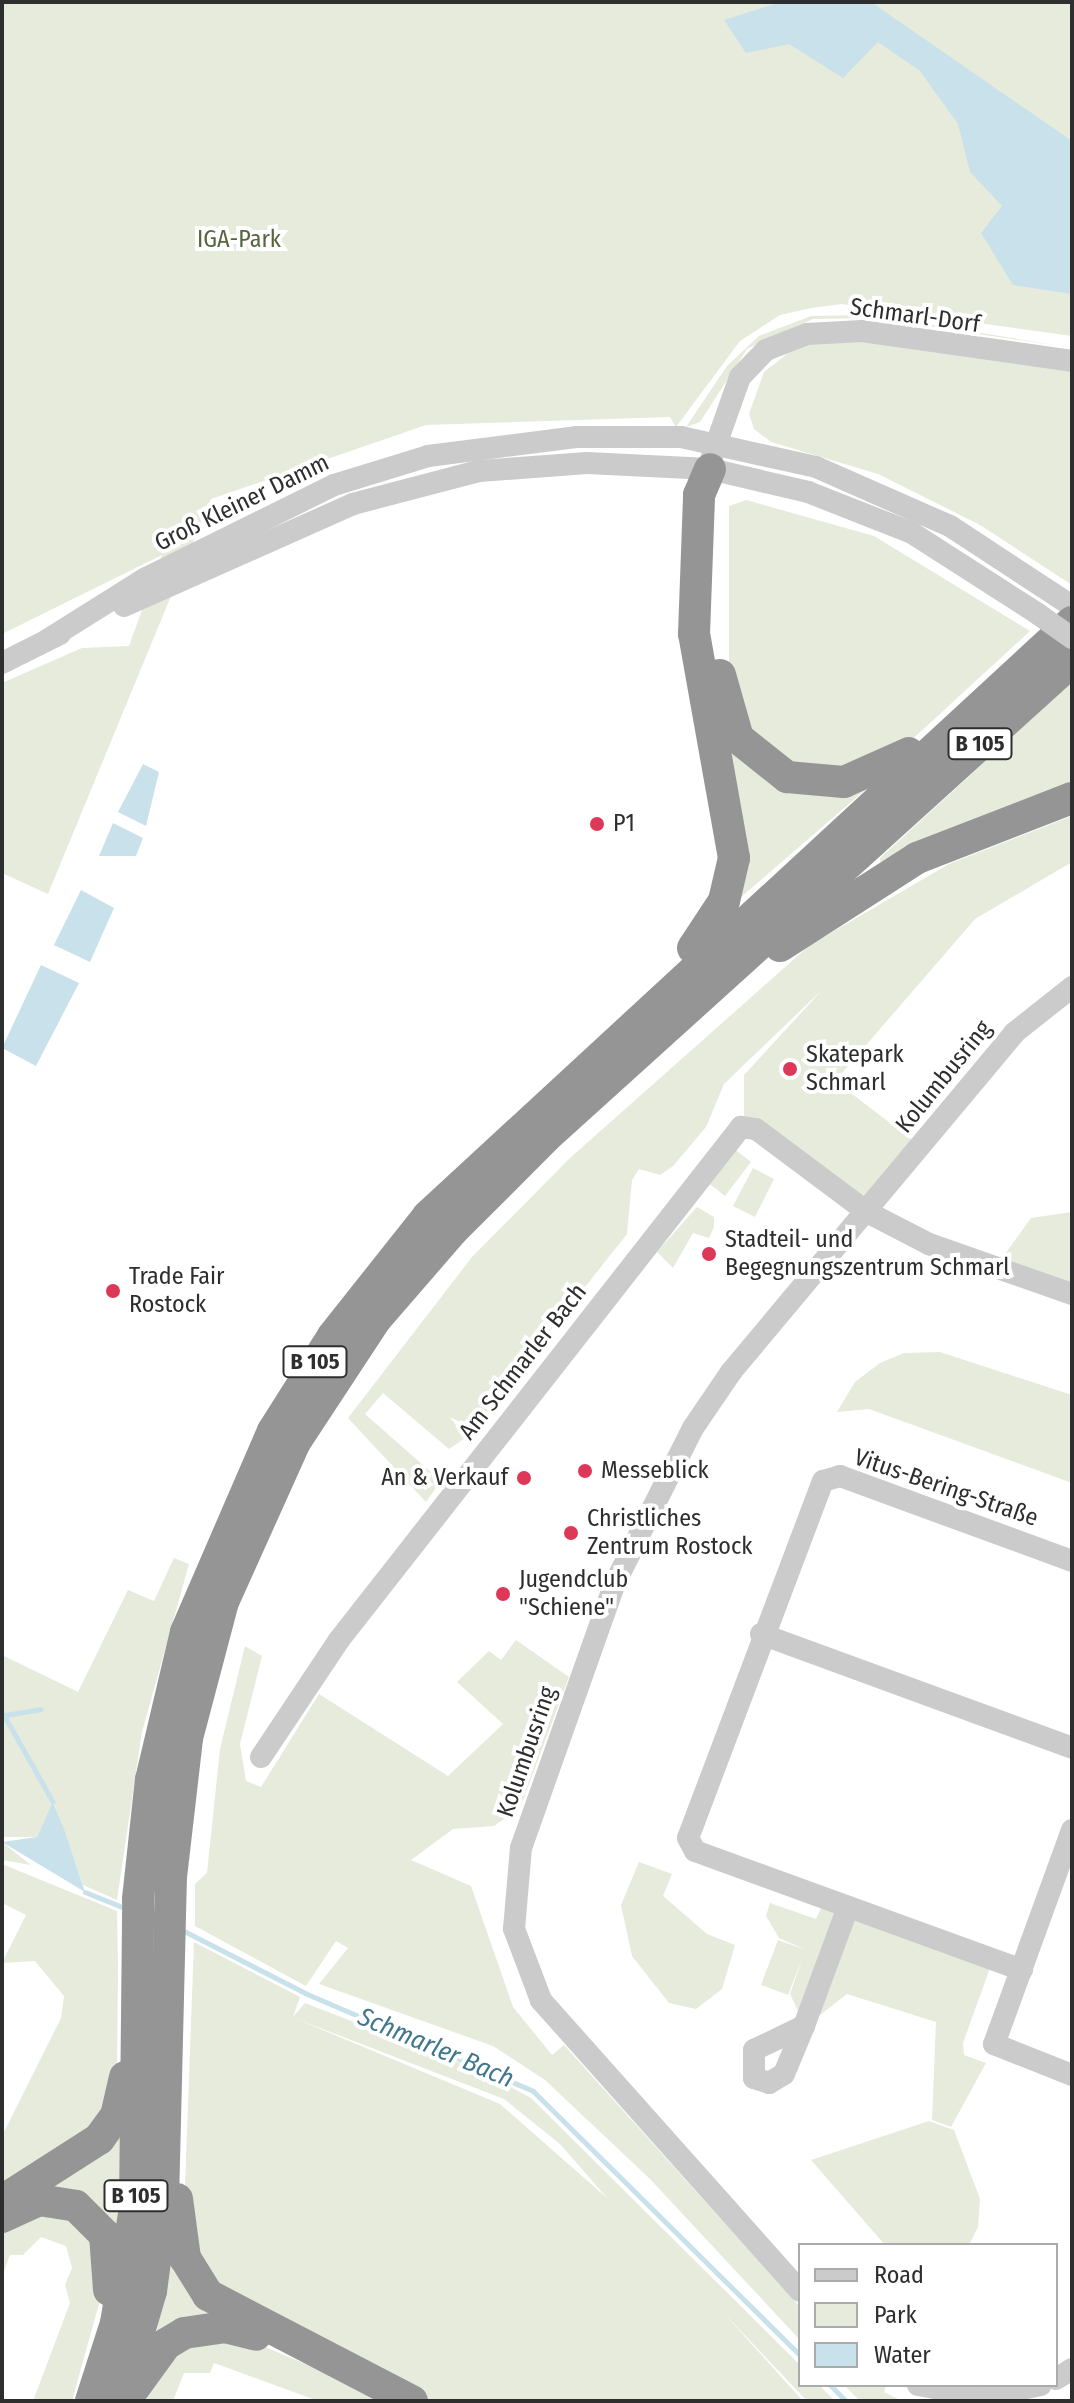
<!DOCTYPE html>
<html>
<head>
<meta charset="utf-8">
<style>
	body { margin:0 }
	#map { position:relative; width:1074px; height:2403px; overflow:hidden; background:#fff; font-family:"Fira Sans Condensed",sans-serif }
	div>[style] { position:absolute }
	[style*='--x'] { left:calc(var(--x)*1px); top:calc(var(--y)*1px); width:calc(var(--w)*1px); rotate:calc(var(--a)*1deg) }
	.green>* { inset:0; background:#e6ebdc }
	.water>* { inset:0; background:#c9e1ea }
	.stream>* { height:5px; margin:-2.5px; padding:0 2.5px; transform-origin:2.5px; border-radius:2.5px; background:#c9e1ea }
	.minor>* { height:22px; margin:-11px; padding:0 11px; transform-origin:11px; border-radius:11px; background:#cbcbcb }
	.highway>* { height:32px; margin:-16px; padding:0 16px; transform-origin:16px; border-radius:16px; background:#959595 }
	.minor-bridge>* { height:22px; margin:-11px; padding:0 11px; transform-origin:11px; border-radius:11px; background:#cbcbcb }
	.dots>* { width:22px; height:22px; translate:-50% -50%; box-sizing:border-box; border:4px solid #fff; border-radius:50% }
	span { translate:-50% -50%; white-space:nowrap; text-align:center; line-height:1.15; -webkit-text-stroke:8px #fff; paint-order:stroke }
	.shield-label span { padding:2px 6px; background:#fff; border:2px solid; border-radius:6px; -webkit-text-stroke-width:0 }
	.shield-label { font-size:22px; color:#2e2e2e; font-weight:700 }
	.park-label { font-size:24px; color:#56673d }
	.street-label { font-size:24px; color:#2e2e2e }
	.poi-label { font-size:24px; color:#2e2e2e }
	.left { translate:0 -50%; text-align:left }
	.right { translate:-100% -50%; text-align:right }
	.water-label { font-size:26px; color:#40778c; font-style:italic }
	.frame { position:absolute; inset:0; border:4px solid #2e2e2e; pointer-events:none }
	.legend { position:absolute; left:798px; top:2243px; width:260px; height:144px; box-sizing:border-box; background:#fff; border:2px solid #ababab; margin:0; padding:10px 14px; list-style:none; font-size:24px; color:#2e2e2e }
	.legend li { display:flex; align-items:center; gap:16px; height:40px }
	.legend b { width:40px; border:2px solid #ababab }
</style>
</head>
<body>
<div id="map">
	<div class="green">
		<div style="clip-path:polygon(2px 2px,1072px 2px,1072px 336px,842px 304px,811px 308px,780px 315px,740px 341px,676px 427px,670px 417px,426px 425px,211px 499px,48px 894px,2px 873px,2px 683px,82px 648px,129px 646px,162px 555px,2px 634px)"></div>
		<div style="clip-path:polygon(872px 315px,1072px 348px,872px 318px,813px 319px,747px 349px,700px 422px,686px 427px,727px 366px,759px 336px,811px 316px)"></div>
		<div style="clip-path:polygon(831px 337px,1072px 368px,1072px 585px,980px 525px,878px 474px,771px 442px,754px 429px,749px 414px,764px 372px,796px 347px)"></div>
		<div style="clip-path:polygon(746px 500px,874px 536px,1030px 631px,904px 747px,871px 767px,793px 768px,747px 728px,729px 668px,729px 506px)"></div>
		<div style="clip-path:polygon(708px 646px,732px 741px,865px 790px,732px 905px)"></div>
		<div style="clip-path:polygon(1072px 682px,1072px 787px,880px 862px,880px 858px)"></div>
		<div style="clip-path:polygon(1072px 816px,1072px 862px,975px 919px,835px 1081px,915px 1142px,865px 1202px,744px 1122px,744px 1075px,823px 989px,724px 1084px,706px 1127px,673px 1166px,660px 1175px,639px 1169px,632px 1180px,627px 1234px,539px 1345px,516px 1357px,522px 1368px,483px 1426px,449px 1449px,383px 1393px,365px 1414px,441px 1481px,426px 1502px,348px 1418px,472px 1257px,570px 1158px,810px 945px,949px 864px)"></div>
		<div style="clip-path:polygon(732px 1147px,751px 1162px,725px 1196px,706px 1181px)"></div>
		<div style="clip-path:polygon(753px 1168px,774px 1179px,755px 1217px,733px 1206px)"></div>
		<div style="clip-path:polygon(697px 1207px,714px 1217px,714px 1227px,709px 1238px,693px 1233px,673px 1268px,657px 1252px)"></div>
		<div style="clip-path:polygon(1072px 1212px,1072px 1294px,995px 1268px,1031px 1218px)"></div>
		<div style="clip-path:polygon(940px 1352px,1072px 1395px,1072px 1483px,869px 1409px,837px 1412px,855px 1382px,880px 1363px,904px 1353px)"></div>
		<div style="clip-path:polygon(174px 1558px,189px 1564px,142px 1732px,117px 1900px,83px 1885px,54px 1803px,37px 1837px,2px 1837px,2px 1655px,78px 1692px,128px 1590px,154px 1601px)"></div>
		<div style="clip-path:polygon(516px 1640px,569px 1677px,520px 1808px,494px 1826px,453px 1829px,411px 1860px,471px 1886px,513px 2007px,552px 2055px,564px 2045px,800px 2307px,800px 2340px,650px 2179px,545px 2080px,493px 2046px,319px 1984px,348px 1948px,336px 1941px,306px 1986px,195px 1926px,195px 1884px,207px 1873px,220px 1749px,245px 1646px,262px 1656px,240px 1744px,246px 1781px,261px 1787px,319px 1694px,448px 1776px,503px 1724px,457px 1682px,489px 1651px,501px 1660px)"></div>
		<div style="clip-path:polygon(2px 1842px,31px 1865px,2px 1860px)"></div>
		<div style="clip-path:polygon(639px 1862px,672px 1874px,663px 1896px,707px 1934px,735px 1945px,722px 1989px,696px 2009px,669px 2003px,632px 1956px,621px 1905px)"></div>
		<div style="clip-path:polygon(2px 1864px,117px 1911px,118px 1968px,117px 2069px,93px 2130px,2px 2189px,2px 2136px,61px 2018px,64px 1996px,35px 1961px,2px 1963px,26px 1915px,2px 1903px)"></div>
		<div style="clip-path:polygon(770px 1903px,816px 1919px,822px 1906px,990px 1968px,963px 2043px,964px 2055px,986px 2063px,951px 2127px,932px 2120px,936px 2022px,847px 1994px,815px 2019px,799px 2013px,790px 1994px,803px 1957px,788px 1995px,761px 1985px,778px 1940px,806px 1950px,779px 1938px,766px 1916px)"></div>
		<div style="clip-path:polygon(evenodd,194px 1942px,300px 1997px,293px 2017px,305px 2003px,485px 2073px,531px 2098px,800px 2365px,800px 2385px,819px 2385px,835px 2401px,807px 2401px,721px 2310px,803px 2401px,430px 2401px,215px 2293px,184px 2213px,194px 1942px,294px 2018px,504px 2099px,560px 2144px,608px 2199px,500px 2104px,294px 2018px)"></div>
		<div style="clip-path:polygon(929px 2121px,954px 2130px,980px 2199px,978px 2227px,969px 2245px,885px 2245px,811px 2160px)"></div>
		<div style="clip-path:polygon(122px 2125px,119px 2237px,47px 2190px)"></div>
		<div style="clip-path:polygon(24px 2212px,86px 2223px,102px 2293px,72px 2401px,33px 2401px,70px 2303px,65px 2285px,72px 2268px,66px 2246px,41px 2237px,23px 2255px,10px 2255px,2px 2277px,2px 2226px)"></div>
		<div style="clip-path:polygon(169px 2257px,223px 2316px,154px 2344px,166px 2287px)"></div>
		<div style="clip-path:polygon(190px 2342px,256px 2343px,392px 2401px,318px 2401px,214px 2363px,210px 2373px,184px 2373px,173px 2401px,143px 2401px,164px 2363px)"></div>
		<div style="clip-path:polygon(844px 2385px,886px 2385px,884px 2392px,902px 2401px,860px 2401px)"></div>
	</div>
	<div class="water">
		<div style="clip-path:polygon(781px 2px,871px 2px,1072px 141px,1072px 294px,1013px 285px,981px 233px,1002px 206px,970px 172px,958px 124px,920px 71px,878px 42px,843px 78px,789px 44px,746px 53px,724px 20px)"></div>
		<div style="clip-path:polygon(143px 764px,159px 772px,146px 826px,118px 812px)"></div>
		<div style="clip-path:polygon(113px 823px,143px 838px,136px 856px,99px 856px)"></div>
		<div style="clip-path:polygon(81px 890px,114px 908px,90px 962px,54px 945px)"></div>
		<div style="clip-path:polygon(41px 965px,79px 983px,36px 1066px,2px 1048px)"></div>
		<div style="clip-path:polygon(53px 1802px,64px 1829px,85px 1892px,2px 1842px,37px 1837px)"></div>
	</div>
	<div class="stream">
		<div style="--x:2;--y:1712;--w:103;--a:60.5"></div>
		<div style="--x:6;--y:1715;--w:35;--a:-10"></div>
		<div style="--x:85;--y:1892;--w:45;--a:22"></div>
		<div style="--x:182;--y:1930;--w:140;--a:27.1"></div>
		<div style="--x:307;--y:1994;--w:246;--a:23.2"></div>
		<div style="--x:533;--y:2091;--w:375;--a:44.7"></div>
		<div style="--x:830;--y:2385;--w:23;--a:45"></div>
	</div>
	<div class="minor">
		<div style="--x:712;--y:456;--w:84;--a:-70.5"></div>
		<div style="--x:740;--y:377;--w:37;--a:-46"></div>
		<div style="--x:766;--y:350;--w:44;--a:-21.3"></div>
		<div style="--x:807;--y:334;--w:55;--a:-3.1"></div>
		<div style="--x:862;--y:331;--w:212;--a:8.1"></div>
		<div style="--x:124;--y:606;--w:251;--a:-24"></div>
		<div style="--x:353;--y:504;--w:130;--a:-14.7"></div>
		<div style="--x:479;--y:471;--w:108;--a:-4.2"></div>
		<div style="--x:587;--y:463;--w:123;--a:2.8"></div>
		<div style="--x:710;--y:469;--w:101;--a:13.2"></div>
		<div style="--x:808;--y:492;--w:112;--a:21.5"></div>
		<div style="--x:912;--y:533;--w:150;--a:32.7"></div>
		<div style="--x:47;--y:640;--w:117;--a:-32.1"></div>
		<div style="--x:146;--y:578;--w:210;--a:-26.3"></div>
		<div style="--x:334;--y:485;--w:98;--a:-17.1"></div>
		<div style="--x:428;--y:456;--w:149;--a:-7.3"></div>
		<div style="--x:576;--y:437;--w:105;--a:0"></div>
		<div style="--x:681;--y:437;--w:138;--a:12.5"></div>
		<div style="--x:816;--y:467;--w:146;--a:23.8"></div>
		<div style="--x:950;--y:526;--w:146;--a:33.3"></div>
		<div style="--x:2;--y:663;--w:65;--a:-26.6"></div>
		<div style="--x:761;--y:1634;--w:331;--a:20.1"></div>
		<div style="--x:261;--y:1757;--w:141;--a:-56.3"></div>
		<div style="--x:339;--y:1640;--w:652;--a:-51.92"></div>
		<div style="--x:741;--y:1127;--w:15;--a:8"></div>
		<div style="--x:756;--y:1129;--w:139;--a:36.8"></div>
		<div style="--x:867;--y:1212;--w:70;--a:27.3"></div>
		<div style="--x:929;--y:1244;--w:151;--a:19.3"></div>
		<div style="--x:1072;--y:1830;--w:228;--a:110"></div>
		<div style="--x:994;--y:2044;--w:84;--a:21.7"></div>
		<div style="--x:1022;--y:1970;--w:348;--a:-160"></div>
		<div style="--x:695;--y:1851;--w:15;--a:-118"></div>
		<div style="--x:688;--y:1838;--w:382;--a:-69.3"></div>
		<div style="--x:823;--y:1481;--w:18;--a:-16"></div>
		<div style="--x:840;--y:1476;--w:247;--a:20.1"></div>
		<div style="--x:804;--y:2026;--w:55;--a:154.4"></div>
		<div style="--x:754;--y:2050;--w:28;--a:90"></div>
		<div style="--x:754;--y:2078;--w:16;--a:18"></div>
		<div style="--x:769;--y:2083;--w:17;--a:-31"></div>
		<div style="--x:784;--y:2074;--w:52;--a:-67.4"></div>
		<div style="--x:804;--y:2026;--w:127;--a:-69.7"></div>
		<div style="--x:800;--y:2291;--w:390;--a:-131.7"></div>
		<div style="--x:541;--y:2000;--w:76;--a:-110.8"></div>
		<div style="--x:514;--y:1929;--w:81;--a:-85.1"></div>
		<div style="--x:521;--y:1848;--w:279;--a:-70.5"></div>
		<div style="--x:614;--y:1585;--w:176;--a:-63.3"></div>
		<div style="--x:693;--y:1428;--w:68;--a:-55.8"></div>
		<div style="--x:731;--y:1372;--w:442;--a:-50.1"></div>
		<div style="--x:1014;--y:1033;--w:74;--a:-38.4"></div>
		<div style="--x:1056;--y:2379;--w:19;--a:-32"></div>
		<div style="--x:918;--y:2385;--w:67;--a:10.3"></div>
		<div style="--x:984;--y:2397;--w:58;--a:-11.9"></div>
	</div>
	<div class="highway">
		<div style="--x:720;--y:675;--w:66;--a:74.1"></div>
		<div style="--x:738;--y:738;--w:63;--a:38.5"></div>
		<div style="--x:787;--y:777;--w:57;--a:5"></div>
		<div style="--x:844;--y:782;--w:71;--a:-24"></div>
		<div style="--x:780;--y:946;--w:163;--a:-32.7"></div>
		<div style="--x:917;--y:858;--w:166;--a:-21.2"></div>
		<div style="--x:693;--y:948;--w:56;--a:-56.6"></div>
		<div style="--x:724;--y:901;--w:44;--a:-76.9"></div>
		<div style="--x:734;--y:858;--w:228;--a:-100.1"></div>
		<div style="--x:694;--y:634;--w:139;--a:-87.9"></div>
		<div style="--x:699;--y:495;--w:28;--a:-67"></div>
		<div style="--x:177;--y:2199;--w:60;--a:82.3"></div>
		<div style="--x:185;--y:2258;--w:44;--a:58.1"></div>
		<div style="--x:208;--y:2295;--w:230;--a:27.5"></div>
		<div style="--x:2;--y:2201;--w:115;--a:-32.6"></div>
		<div style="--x:99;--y:2139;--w:29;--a:-54"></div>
		<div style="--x:116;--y:2116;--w:40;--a:-77"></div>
		<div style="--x:2;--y:2217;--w:41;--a:-24.7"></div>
		<div style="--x:39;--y:2200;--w:37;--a:9"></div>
		<div style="--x:76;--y:2206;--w:41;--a:45"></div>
		<div style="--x:105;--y:2235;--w:55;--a:85.8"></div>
		<div style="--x:134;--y:2388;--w:54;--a:-54"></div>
		<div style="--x:166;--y:2344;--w:21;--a:-31"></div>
		<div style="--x:184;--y:2333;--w:41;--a:-8.3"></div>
		<div style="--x:225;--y:2327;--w:32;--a:14"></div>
		<div style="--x:91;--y:2401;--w:82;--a:-72.2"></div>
		<div style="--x:116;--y:2323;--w:117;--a:-80.6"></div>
		<div style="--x:135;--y:2208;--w:309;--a:-89.4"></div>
		<div style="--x:138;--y:1899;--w:120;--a:-83.8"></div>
		<div style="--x:151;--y:1780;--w:152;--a:-76.7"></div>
		<div style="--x:186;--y:1632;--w:219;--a:-66.6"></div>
		<div style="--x:273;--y:1431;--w:112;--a:-57.7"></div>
		<div style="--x:333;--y:1336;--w:153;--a:-51.6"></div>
		<div style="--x:428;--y:1216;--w:876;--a:-42.69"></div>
		<div style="--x:119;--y:2401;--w:115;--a:-73.8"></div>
		<div style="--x:151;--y:2291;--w:90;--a:-82.3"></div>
		<div style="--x:163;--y:2202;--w:325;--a:-88.6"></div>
		<div style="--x:171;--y:1877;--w:140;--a:-83.4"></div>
		<div style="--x:187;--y:1738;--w:141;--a:-75.2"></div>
		<div style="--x:223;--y:1602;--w:175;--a:-65.8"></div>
		<div style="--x:295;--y:1442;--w:146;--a:-56.7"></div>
		<div style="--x:375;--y:1320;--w:118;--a:-49.1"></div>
		<div style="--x:452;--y:1231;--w:134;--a:-45"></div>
		<div style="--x:547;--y:1136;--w:708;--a:-42.14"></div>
	</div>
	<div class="minor-bridge">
		<div style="--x:1038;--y:614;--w:42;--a:35.2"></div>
	</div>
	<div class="dots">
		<div style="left:597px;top:824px;background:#dd3857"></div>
		<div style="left:790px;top:1069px;background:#dd3857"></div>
		<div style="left:709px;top:1254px;background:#dd3857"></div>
		<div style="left:113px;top:1291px;background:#dd3857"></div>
		<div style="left:585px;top:1471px;background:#dd3857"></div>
		<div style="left:524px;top:1478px;background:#dd3857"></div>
		<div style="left:571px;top:1533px;background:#dd3857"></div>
		<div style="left:503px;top:1594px;background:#dd3857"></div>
	</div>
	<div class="shield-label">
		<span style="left:980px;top:744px">B 105</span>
		<span style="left:315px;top:1362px">B 105</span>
		<span style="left:136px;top:2196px">B 105</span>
	</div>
	<div class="park-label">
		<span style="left:239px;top:240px">IGA-Park</span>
	</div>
	<div class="street-label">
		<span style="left:915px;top:316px;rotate:8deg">Schmarl-Dorf</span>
		<span style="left:242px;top:503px;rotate:-26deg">Groß Kleiner Damm</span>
		<span style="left:944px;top:1077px;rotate:-51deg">Kolumbusring</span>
		<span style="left:523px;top:1362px;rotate:-52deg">Am Schmarler Bach</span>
		<span style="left:946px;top:1488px;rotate:19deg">Vitus-Bering-Straße</span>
		<span style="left:527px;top:1752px;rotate:-71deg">Kolumbusring</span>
	</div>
	<div class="poi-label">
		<span class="left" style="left:613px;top:824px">P1</span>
		<span class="left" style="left:806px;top:1069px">Skatepark<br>Schmarl</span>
		<span class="left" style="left:725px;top:1254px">Stadteil- und<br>Begegnungszentrum Schmarl</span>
		<span class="left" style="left:129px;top:1291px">Trade Fair<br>Rostock</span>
		<span class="left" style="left:601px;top:1471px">Messeblick</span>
		<span class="right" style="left:508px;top:1478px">An &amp; Verkauf</span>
		<span class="left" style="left:587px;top:1533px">Christliches<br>Zentrum Rostock</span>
		<span class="left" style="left:519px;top:1594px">Jugendclub<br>"Schiene"</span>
	</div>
	<div class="water-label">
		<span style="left:436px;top:2048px;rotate:23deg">Schmarler Bach</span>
	</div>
	<div class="frame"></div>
	<ul class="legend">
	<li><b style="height:10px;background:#cbcbcb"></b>Road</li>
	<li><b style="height:22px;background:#e6ebdc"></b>Park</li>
	<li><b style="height:22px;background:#c9e1ea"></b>Water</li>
	</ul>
</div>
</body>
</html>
